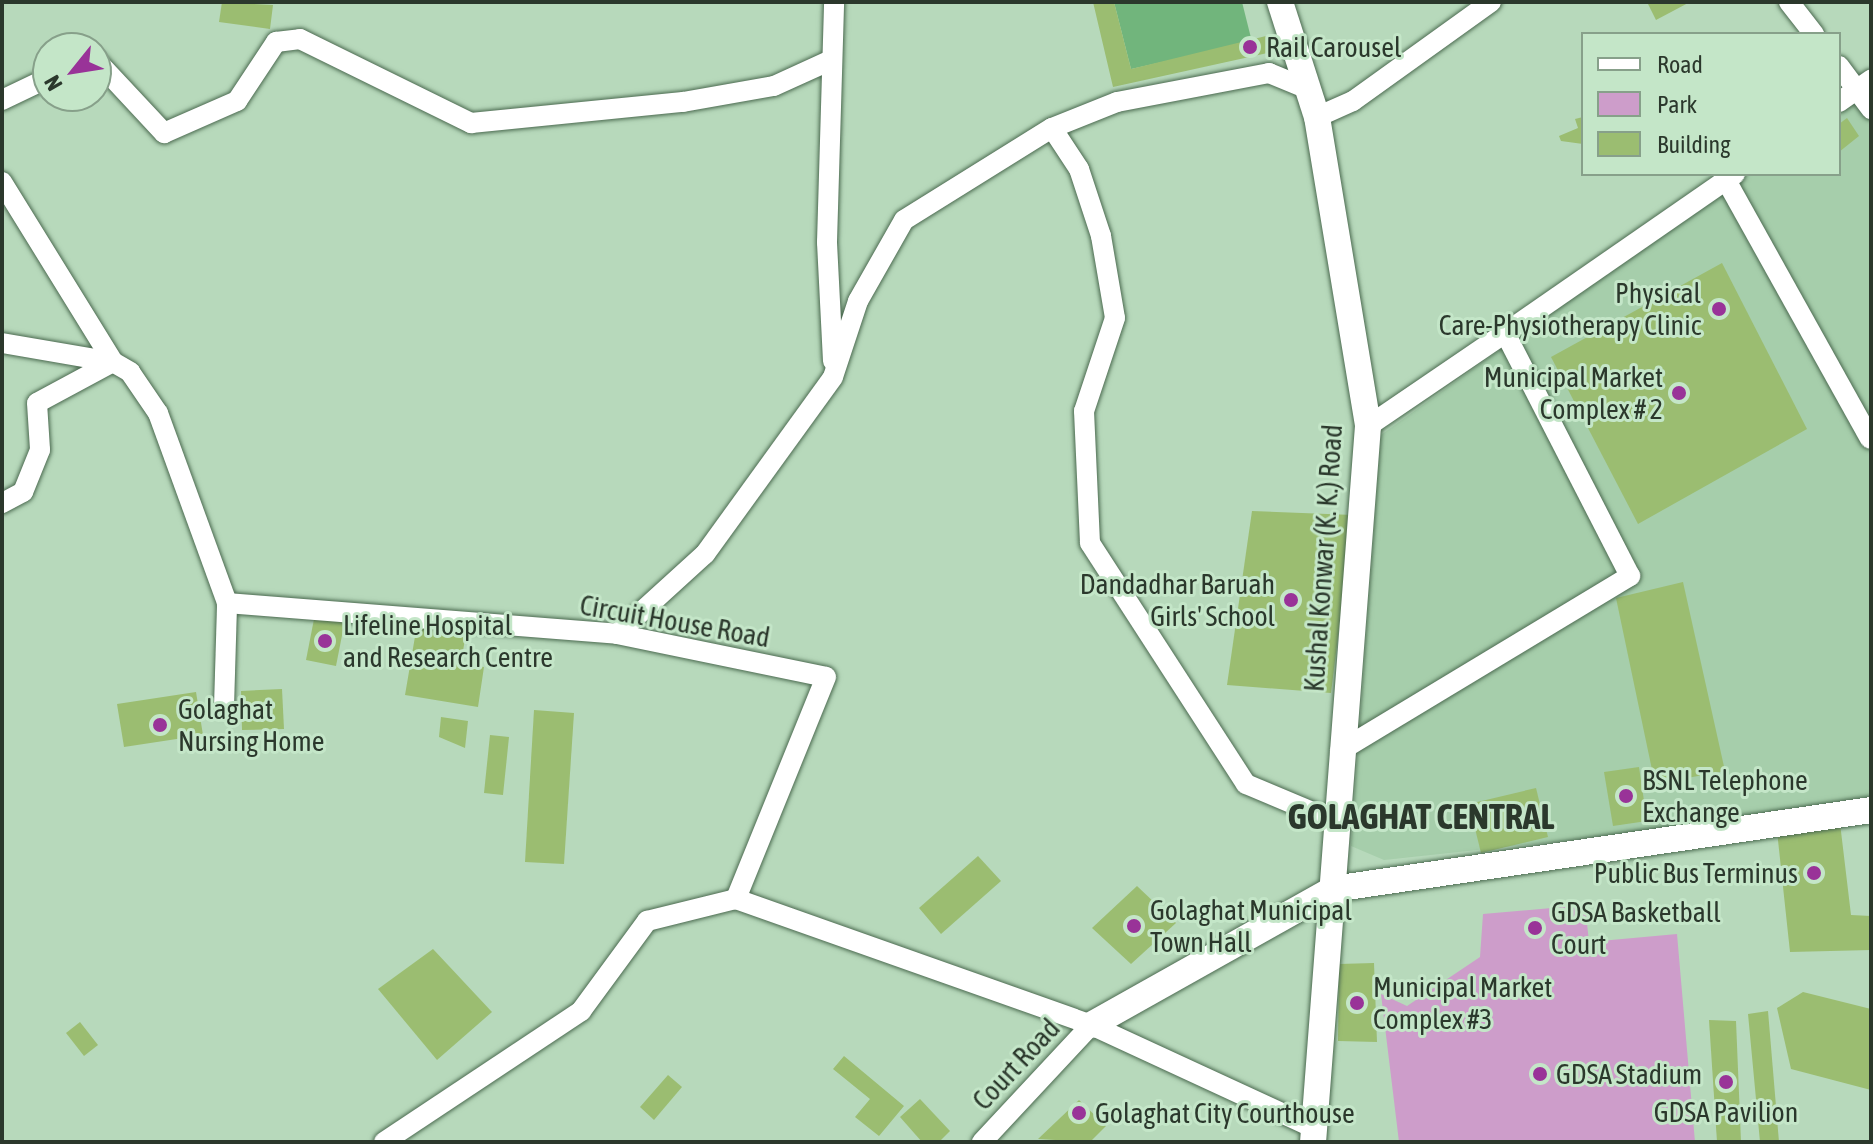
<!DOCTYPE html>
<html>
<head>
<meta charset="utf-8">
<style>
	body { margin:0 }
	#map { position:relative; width:1873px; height:1144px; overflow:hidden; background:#b7d9bb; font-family:"Asap Condensed",sans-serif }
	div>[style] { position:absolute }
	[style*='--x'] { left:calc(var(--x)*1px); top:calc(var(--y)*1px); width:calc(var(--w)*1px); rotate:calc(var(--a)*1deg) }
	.built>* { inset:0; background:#a6ceab }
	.green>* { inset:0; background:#cd9dca }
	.water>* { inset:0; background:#71b57c }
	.building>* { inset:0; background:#9bbd71 }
	.roads { filter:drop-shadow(0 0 2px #4b6a50) drop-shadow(0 0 2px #4b6a50) }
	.minor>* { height:20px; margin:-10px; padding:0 10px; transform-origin:10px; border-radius:10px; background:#fff }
	.major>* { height:26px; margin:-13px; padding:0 13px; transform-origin:13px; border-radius:13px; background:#fff }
	.dots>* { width:22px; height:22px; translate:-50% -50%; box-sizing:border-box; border:4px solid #c4e6c8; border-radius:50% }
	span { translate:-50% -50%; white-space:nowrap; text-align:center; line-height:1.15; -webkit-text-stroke:6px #c4e6c8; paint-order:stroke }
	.poi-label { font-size:28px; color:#2b382c }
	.left { translate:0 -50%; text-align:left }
	.right { translate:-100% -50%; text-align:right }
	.street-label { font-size:28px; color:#2b382c }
	.district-label { font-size:36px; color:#2b382c; font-weight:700 }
	.frame { position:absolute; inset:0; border:4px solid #2b382c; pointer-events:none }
	.legend { position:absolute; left:1581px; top:32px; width:260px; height:144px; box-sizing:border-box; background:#c4e6c8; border:2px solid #87a08a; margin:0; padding:10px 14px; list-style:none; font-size:24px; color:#2b382c }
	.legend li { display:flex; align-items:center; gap:16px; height:40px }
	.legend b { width:40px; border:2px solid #87a08a }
	.north { position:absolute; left:32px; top:32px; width:80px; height:80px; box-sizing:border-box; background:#c4e6c8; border:2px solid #87a08a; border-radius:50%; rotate:240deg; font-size:22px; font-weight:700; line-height:32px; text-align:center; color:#2b382c }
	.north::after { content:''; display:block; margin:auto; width:28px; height:36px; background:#993398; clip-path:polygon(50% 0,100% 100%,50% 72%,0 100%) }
</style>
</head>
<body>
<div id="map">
	<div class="built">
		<div style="clip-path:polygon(1871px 85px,1871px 808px,1384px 860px,1351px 846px,1381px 435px,1746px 174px,1839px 174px,1839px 107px)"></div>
	</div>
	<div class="green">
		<div style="clip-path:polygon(1585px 905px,1589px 942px,1677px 934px,1695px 1142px,1399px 1142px,1381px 994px,1407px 1006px,1480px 957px,1483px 914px)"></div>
	</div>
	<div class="water">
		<div style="clip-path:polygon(1114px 2px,1242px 2px,1252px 42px,1131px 69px)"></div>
	</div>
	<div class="building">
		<div style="clip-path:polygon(222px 2px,273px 5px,270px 29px,219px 22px)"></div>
		<div style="clip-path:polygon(1093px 2px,1114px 2px,1131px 69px,1266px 36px,1272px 52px,1113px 87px)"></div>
		<div style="clip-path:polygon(1647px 2px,1690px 2px,1656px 20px)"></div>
		<div style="clip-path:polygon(1583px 117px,1583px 144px,1561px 141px,1559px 136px,1578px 128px,1575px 119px)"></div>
		<div style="clip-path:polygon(1847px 118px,1859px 136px,1839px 152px,1839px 124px)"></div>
		<div style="clip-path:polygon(1722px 263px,1807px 429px,1638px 524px,1551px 357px)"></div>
		<div style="clip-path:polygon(1252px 511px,1353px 515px,1331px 693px,1227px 685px)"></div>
		<div style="clip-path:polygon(1683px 582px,1725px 771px,1655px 784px,1616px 598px)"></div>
		<div style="clip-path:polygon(315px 614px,345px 620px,336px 666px,306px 660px)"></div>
		<div style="clip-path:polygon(418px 619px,467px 627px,461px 663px,484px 667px,478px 707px,405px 695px)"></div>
		<div style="clip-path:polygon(282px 689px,284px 729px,242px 730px,241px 691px)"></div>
		<div style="clip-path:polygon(196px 692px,203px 735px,124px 747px,117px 704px)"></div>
		<div style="clip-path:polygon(534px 710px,574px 713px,564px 864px,525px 862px)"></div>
		<div style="clip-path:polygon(441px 717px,468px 721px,465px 748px,439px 737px)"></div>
		<div style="clip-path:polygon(490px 735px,509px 737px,503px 795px,484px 793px)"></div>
		<div style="clip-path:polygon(1639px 767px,1647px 821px,1613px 826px,1604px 772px)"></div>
		<div style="clip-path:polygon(1536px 788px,1548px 837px,1481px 853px,1469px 804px)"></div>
		<div style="clip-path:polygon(1840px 823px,1851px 915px,1871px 916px,1871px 950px,1790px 952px,1777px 831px)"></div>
		<div style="clip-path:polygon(978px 856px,1001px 881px,941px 934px,919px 908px)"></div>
		<div style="clip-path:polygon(1137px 886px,1176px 923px,1131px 964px,1092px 928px)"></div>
		<div style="clip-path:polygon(433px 949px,492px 1012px,437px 1060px,378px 989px)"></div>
		<div style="clip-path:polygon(1374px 963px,1377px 1042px,1338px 1041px,1339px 964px)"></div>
		<div style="clip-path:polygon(1803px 992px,1871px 1009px,1871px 1090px,1791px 1069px,1777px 1008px)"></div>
		<div style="clip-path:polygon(1768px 1011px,1779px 1142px,1760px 1142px,1748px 1014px)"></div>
		<div style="clip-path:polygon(1709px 1020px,1736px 1021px,1741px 1142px,1717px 1142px)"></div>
		<div style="clip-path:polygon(80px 1022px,98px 1045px,84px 1056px,66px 1033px)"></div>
		<div style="clip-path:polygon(844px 1056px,904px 1106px,879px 1136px,855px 1117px,870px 1099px,833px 1069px)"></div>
		<div style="clip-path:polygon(668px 1075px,682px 1087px,654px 1120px,640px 1107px)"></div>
		<div style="clip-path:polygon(920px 1099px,950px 1131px,939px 1142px,922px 1142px,900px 1117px)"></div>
		<div style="clip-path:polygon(1079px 1100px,1106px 1126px,1090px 1142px,1038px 1139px)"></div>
	</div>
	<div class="roads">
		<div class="minor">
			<div style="--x:1789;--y:2;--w:41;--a:52"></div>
			<div style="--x:96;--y:60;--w:100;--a:47"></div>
			<div style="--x:164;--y:133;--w:80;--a:-23.7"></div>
			<div style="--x:237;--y:101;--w:71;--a:-56.5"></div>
			<div style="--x:276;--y:42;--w:24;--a:-7"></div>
			<div style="--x:300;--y:39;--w:191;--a:26.2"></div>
			<div style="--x:471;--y:123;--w:213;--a:-5.7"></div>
			<div style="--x:683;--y:102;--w:92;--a:-10"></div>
			<div style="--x:774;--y:86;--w:60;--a:-24.4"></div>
			<div style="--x:1839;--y:66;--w:54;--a:53.3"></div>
			<div style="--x:2;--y:100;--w:51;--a:-25.6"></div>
			<div style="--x:1839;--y:102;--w:39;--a:-35"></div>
			<div style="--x:1317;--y:117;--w:39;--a:-24"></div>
			<div style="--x:1353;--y:101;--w:170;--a:-35.7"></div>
			<div style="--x:1052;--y:128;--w:49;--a:56.6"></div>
			<div style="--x:1079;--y:169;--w:71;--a:71.8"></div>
			<div style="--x:1101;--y:236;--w:83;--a:80.3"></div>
			<div style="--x:1115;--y:318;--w:98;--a:108.4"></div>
			<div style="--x:1084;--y:411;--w:132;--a:87.4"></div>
			<div style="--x:1090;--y:543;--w:287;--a:57.1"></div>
			<div style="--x:1246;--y:784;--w:95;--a:22.8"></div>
			<div style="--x:1726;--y:180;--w:296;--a:60.9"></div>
			<div style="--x:2;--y:182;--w:211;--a:58.3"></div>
			<div style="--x:113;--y:362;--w:86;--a:151.7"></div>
			<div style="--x:37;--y:403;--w:47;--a:86.3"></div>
			<div style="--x:40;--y:450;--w:45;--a:112"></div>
			<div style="--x:23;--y:492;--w:24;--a:152"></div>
			<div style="--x:1505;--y:333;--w:280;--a:-34.7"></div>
			<div style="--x:2;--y:343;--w:113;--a:9.7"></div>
			<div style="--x:113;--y:362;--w:20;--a:30"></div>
			<div style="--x:130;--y:372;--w:50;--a:55.7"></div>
			<div style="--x:158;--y:413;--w:202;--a:70"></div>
			<div style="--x:227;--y:603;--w:391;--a:4.5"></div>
			<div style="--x:617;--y:634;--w:213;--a:11.6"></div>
			<div style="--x:826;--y:677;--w:240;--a:112.1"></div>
			<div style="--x:833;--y:361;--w:119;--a:-92.9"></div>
			<div style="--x:827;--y:242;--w:240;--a:-88.3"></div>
			<div style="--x:617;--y:634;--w:119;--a:-42.3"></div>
			<div style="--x:705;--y:554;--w:218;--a:-54.1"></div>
			<div style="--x:833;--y:377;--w:80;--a:-71.8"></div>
			<div style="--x:858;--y:301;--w:93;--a:-60.4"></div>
			<div style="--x:904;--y:220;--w:174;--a:-31.9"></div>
			<div style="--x:1052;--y:128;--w:70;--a:-21.8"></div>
			<div style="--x:1117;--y:102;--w:155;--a:-10.8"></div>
			<div style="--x:1269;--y:73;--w:42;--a:22.3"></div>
			<div style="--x:224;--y:707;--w:104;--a:-88.3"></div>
			<div style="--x:1340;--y:751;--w:339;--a:-31.1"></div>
			<div style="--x:1630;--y:576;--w:273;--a:-117.2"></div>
			<div style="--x:1505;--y:333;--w:166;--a:145.8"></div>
			<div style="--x:384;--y:1142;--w:237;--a:-33.6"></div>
			<div style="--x:581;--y:1011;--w:112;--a:-53.7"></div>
			<div style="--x:647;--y:921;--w:92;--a:-13.9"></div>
			<div style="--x:736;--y:899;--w:377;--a:19.5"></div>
			<div style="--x:1091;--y:1025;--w:246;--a:24.8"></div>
			<div style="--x:982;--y:1142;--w:160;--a:-47"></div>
		</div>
		<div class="major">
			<div style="--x:1280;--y:2;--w:121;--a:72.2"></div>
			<div style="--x:1317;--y:117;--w:313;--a:80.6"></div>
			<div style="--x:1368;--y:426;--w:718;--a:94.39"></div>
			<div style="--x:1091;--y:1025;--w:278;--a:-29.3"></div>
			<div style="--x:1333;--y:889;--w:544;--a:-8.35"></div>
		</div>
	</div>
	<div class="dots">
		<div style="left:1250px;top:47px;background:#993398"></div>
		<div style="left:1719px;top:309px;background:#993398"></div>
		<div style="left:1679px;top:393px;background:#993398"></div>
		<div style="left:1291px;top:600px;background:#993398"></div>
		<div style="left:325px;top:641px;background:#993398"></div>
		<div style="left:160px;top:725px;background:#993398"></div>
		<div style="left:1626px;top:796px;background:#993398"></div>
		<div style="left:1814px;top:873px;background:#993398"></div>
		<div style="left:1134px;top:926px;background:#993398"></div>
		<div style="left:1535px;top:928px;background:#993398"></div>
		<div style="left:1357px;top:1003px;background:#993398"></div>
		<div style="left:1540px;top:1074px;background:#993398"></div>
		<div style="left:1726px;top:1082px;background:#993398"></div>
		<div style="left:1079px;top:1113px;background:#993398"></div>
	</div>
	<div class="poi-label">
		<span class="left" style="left:1266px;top:47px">Rail Carousel</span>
		<span class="right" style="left:1701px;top:309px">Physical<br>Care-Physiotherapy Clinic</span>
		<span class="right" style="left:1663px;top:393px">Municipal Market<br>Complex # 2</span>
		<span class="right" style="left:1275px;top:600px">Dandadhar Baruah<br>Girls' School</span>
		<span class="left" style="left:343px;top:641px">Lifeline Hospital<br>and Research Centre</span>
		<span class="left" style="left:178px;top:725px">Golaghat<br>Nursing Home</span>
		<span class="left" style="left:1642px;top:796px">BSNL Telephone<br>Exchange</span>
		<span class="right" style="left:1798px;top:873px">Public Bus Terminus</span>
		<span class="left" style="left:1150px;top:926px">Golaghat Municipal<br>Town Hall</span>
		<span class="left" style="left:1551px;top:928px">GDSA Basketball<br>Court</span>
		<span class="left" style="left:1373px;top:1003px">Municipal Market<br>Complex #3</span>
		<span class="left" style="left:1556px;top:1074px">GDSA Stadium</span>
		<span style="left:1726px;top:1112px">GDSA Pavilion</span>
		<span class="left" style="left:1095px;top:1113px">Golaghat City Courthouse</span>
	</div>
	<div class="street-label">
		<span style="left:1323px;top:558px;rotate:-86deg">Kushal Konwar (K. K.) Road</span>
		<span style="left:675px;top:621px;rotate:10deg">Circuit House Road</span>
		<span style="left:1016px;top:1064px;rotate:-47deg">Court Road</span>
	</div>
	<div class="district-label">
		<span style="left:1421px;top:817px">GOLAGHAT CENTRAL</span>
	</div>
	<div class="frame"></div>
	<ul class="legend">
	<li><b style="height:10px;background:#fff"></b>Road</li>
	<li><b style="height:22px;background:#cd9dca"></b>Park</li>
	<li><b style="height:22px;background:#9bbd71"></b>Building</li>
	</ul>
	<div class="north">N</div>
</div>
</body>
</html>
